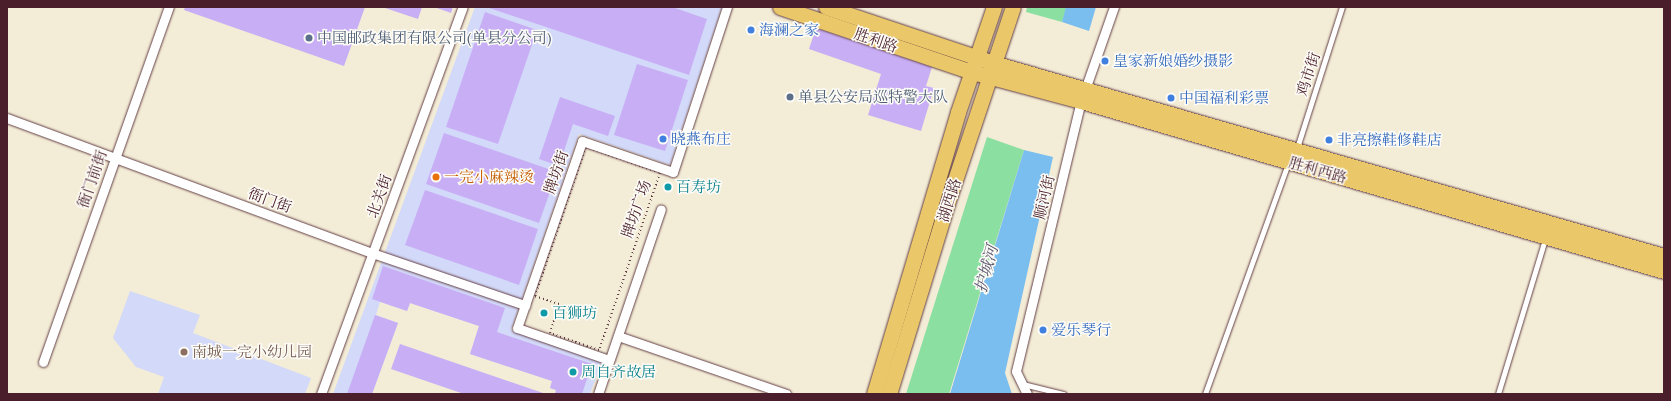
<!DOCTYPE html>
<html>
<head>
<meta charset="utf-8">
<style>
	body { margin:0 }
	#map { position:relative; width:1671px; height:401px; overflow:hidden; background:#f3ecd6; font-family:"EB Garamond","Noto Serif SC",serif }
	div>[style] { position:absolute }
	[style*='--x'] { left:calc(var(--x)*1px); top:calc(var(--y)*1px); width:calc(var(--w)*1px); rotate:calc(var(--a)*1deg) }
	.built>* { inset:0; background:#d3d9f9 }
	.green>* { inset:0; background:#8bdfa1 }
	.water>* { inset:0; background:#7abef0 }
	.building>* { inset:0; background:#c8aff5 }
	.path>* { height:2px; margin-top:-1px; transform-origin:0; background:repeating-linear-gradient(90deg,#633e45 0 1px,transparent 0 4px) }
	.roads { filter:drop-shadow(0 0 1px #633e45) drop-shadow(0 0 1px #633e45) }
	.lane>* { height:4.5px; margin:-2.25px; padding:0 2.25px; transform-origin:2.25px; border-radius:2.25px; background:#fff }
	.street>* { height:9px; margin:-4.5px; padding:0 4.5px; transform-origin:4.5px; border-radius:4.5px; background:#fff }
	.primary>* { height:15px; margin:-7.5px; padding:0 7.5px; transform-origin:7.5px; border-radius:7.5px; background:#eac769 }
	.dots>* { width:11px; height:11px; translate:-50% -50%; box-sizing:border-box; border:2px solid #fdfcf7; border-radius:50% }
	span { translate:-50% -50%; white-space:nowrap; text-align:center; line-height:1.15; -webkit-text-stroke:3px #fdfcf7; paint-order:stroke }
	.shop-label { font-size:15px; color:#366cbe }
	.left { translate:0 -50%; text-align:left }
	.service-label { font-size:15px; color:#4e5e75 }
	.street-label { font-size:15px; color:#4a1f2b }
	.food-label { font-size:15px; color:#c56008 }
	.culture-label { font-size:15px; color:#0d838f }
	.education-label { font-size:15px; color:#785e54 }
	.water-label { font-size:16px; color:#5b5770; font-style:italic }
	.frame { position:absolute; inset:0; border:8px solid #4a1f2b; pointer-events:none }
</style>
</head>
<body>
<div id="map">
	<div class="built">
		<div style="clip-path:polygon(475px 7px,722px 7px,670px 165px,579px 134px,511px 330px,602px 362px,590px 394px,555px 394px,556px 390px,550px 388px,552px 381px,470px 354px,479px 326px,410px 303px,407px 311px,380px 302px,376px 315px,398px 323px,372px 394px,333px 394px)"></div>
		<div style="clip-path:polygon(130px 291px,200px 315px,193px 333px,311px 378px,305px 394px,158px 394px,164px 377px,136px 367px,113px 338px)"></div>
	</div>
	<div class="green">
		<div style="clip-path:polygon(1027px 7px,1067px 7px,1062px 22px,1026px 12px)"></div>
		<div style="clip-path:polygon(987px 137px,1024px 150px,949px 394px,906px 394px)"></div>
	</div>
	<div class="water">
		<div style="clip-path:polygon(1066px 7px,1096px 7px,1089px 31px,1062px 22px)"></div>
		<div style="clip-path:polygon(1024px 150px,1053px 157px,1005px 373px,1012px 394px,950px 394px)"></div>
	</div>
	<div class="building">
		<div style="clip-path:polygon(185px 7px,365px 7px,344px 66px,184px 10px)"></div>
		<div style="clip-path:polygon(382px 7px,422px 7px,418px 19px)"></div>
		<div style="clip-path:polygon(434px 7px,453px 7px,451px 13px)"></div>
		<div style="clip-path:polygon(486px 7px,672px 7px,707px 19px,689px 75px)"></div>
		<div style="clip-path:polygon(485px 12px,537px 30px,498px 144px,446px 127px)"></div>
		<div style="clip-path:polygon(816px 28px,932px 67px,926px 86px,934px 88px,921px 131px,868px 115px,881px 74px,809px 49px)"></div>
		<div style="clip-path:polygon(637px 64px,688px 80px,665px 151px,614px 135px)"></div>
		<div style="clip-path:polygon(560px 97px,615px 116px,608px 136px,573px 124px,559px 166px,539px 159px)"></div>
		<div style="clip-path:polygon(444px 133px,557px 172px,539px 223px,426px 184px)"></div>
		<div style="clip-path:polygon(425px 190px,538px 229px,519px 285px,405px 245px)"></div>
		<div style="clip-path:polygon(383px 266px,505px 308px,497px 332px,592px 364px,582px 394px,555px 394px,556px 390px,550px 388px,552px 381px,470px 354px,479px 326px,410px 303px,407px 311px,372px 299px)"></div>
		<div style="clip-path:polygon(375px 315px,398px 323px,372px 394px,347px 394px)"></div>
		<div style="clip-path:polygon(400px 344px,546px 394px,464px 394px,391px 369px)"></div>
	</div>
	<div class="path">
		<div style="--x:586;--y:147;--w:78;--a:19.4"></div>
		<div style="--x:660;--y:173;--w:187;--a:109"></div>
		<div style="--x:599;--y:350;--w:52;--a:-160.9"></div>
		<div style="--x:550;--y:333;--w:30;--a:-73"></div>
		<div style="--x:559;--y:304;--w:25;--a:-162"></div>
		<div style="--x:535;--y:296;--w:157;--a:-71.1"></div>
	</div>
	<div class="roads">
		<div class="lane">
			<div style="--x:1297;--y:148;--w:148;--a:-72.3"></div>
			<div style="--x:1023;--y:384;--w:42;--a:13.7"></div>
			<div style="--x:1205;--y:394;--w:245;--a:-70.2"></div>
			<div style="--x:1498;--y:394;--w:162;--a:-73.1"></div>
		</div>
		<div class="street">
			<div style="--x:7;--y:118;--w:389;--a:20.3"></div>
			<div style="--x:372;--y:253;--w:162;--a:18.8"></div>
			<div style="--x:618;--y:336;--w:178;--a:19"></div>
			<div style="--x:609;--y:360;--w:97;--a:-160.8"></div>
			<div style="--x:517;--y:328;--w:198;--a:-70.8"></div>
			<div style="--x:582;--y:141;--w:96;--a:18.8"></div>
			<div style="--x:673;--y:172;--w:174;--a:-71.9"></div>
			<div style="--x:43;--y:362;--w:377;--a:-70.5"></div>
			<div style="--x:321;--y:394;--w:412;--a:-69.9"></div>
			<div style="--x:598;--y:394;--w:195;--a:-71.2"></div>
			<div style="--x:1027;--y:394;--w:25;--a:-116"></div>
			<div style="--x:1016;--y:371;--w:278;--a:-76.5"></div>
			<div style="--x:1081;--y:101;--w:100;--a:-70.7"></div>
		</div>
		<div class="primary">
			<div style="--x:780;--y:7;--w:203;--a:18.7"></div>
			<div style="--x:972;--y:72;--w:113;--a:14.9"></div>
			<div style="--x:1081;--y:101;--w:607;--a:16.26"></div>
			<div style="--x:826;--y:7;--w:176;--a:18.5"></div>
			<div style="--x:993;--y:63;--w:698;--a:16.05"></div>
			<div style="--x:874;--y:394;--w:294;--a:-73.4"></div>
			<div style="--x:958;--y:112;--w:111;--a:-71.1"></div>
			<div style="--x:889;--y:394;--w:208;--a:-73"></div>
			<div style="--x:950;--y:195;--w:198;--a:-71.5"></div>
		</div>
	</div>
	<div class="dots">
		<div style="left:751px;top:30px;background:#3f7fe0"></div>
		<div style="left:309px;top:38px;background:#5c6f8a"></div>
		<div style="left:1105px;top:61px;background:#3f7fe0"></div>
		<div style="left:790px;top:97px;background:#5c6f8a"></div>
		<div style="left:1171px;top:98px;background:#3f7fe0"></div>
		<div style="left:663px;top:139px;background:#3f7fe0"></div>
		<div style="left:1329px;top:140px;background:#3f7fe0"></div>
		<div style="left:436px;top:177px;background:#e8710a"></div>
		<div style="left:668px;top:187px;background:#0f9aa8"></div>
		<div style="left:544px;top:313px;background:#0f9aa8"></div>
		<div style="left:1043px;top:330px;background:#3f7fe0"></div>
		<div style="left:184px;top:352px;background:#8d6e63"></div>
		<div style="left:573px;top:372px;background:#0f9aa8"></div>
	</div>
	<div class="shop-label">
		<span class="left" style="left:759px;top:30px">海澜之家</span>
		<span class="left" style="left:1113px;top:61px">皇家新娘婚纱摄影</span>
		<span class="left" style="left:1179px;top:98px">中国福利彩票</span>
		<span class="left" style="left:671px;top:139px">晓燕布庄</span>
		<span class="left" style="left:1337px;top:140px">非亮擦鞋修鞋店</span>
		<span class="left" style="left:1051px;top:330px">爱乐琴行</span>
	</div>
	<div class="service-label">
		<span class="left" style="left:317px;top:38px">中国邮政集团有限公司(单县分公司)</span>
		<span class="left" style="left:798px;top:97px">单县公安局巡特警大队</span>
	</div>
	<div class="street-label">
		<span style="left:876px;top:40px;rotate:19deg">胜利路</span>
		<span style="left:1308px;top:74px;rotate:-72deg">鸡市街</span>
		<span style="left:1318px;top:170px;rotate:16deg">胜利西路</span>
		<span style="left:556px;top:172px;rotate:-71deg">牌坊街</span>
		<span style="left:92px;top:179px;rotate:-71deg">衙门前街</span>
		<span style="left:379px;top:196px;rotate:-70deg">北关街</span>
		<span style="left:1044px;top:197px;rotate:-77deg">顺河街</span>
		<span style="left:270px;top:200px;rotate:20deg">衙门街</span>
		<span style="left:949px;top:200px;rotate:-72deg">湖西路</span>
		<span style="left:636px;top:209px;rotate:-71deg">牌坊广场</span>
	</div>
	<div class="food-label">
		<span class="left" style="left:444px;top:177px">一完小麻辣烫</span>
	</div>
	<div class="culture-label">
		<span class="left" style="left:676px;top:187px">百寿坊</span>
		<span class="left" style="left:552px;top:313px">百狮坊</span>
		<span class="left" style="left:581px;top:372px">周自齐故居</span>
	</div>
	<div class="education-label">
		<span class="left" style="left:192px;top:352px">南城一完小幼儿园</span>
	</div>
	<div class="water-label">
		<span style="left:987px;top:269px;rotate:-75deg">护城河</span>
	</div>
	<div class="frame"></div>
</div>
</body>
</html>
